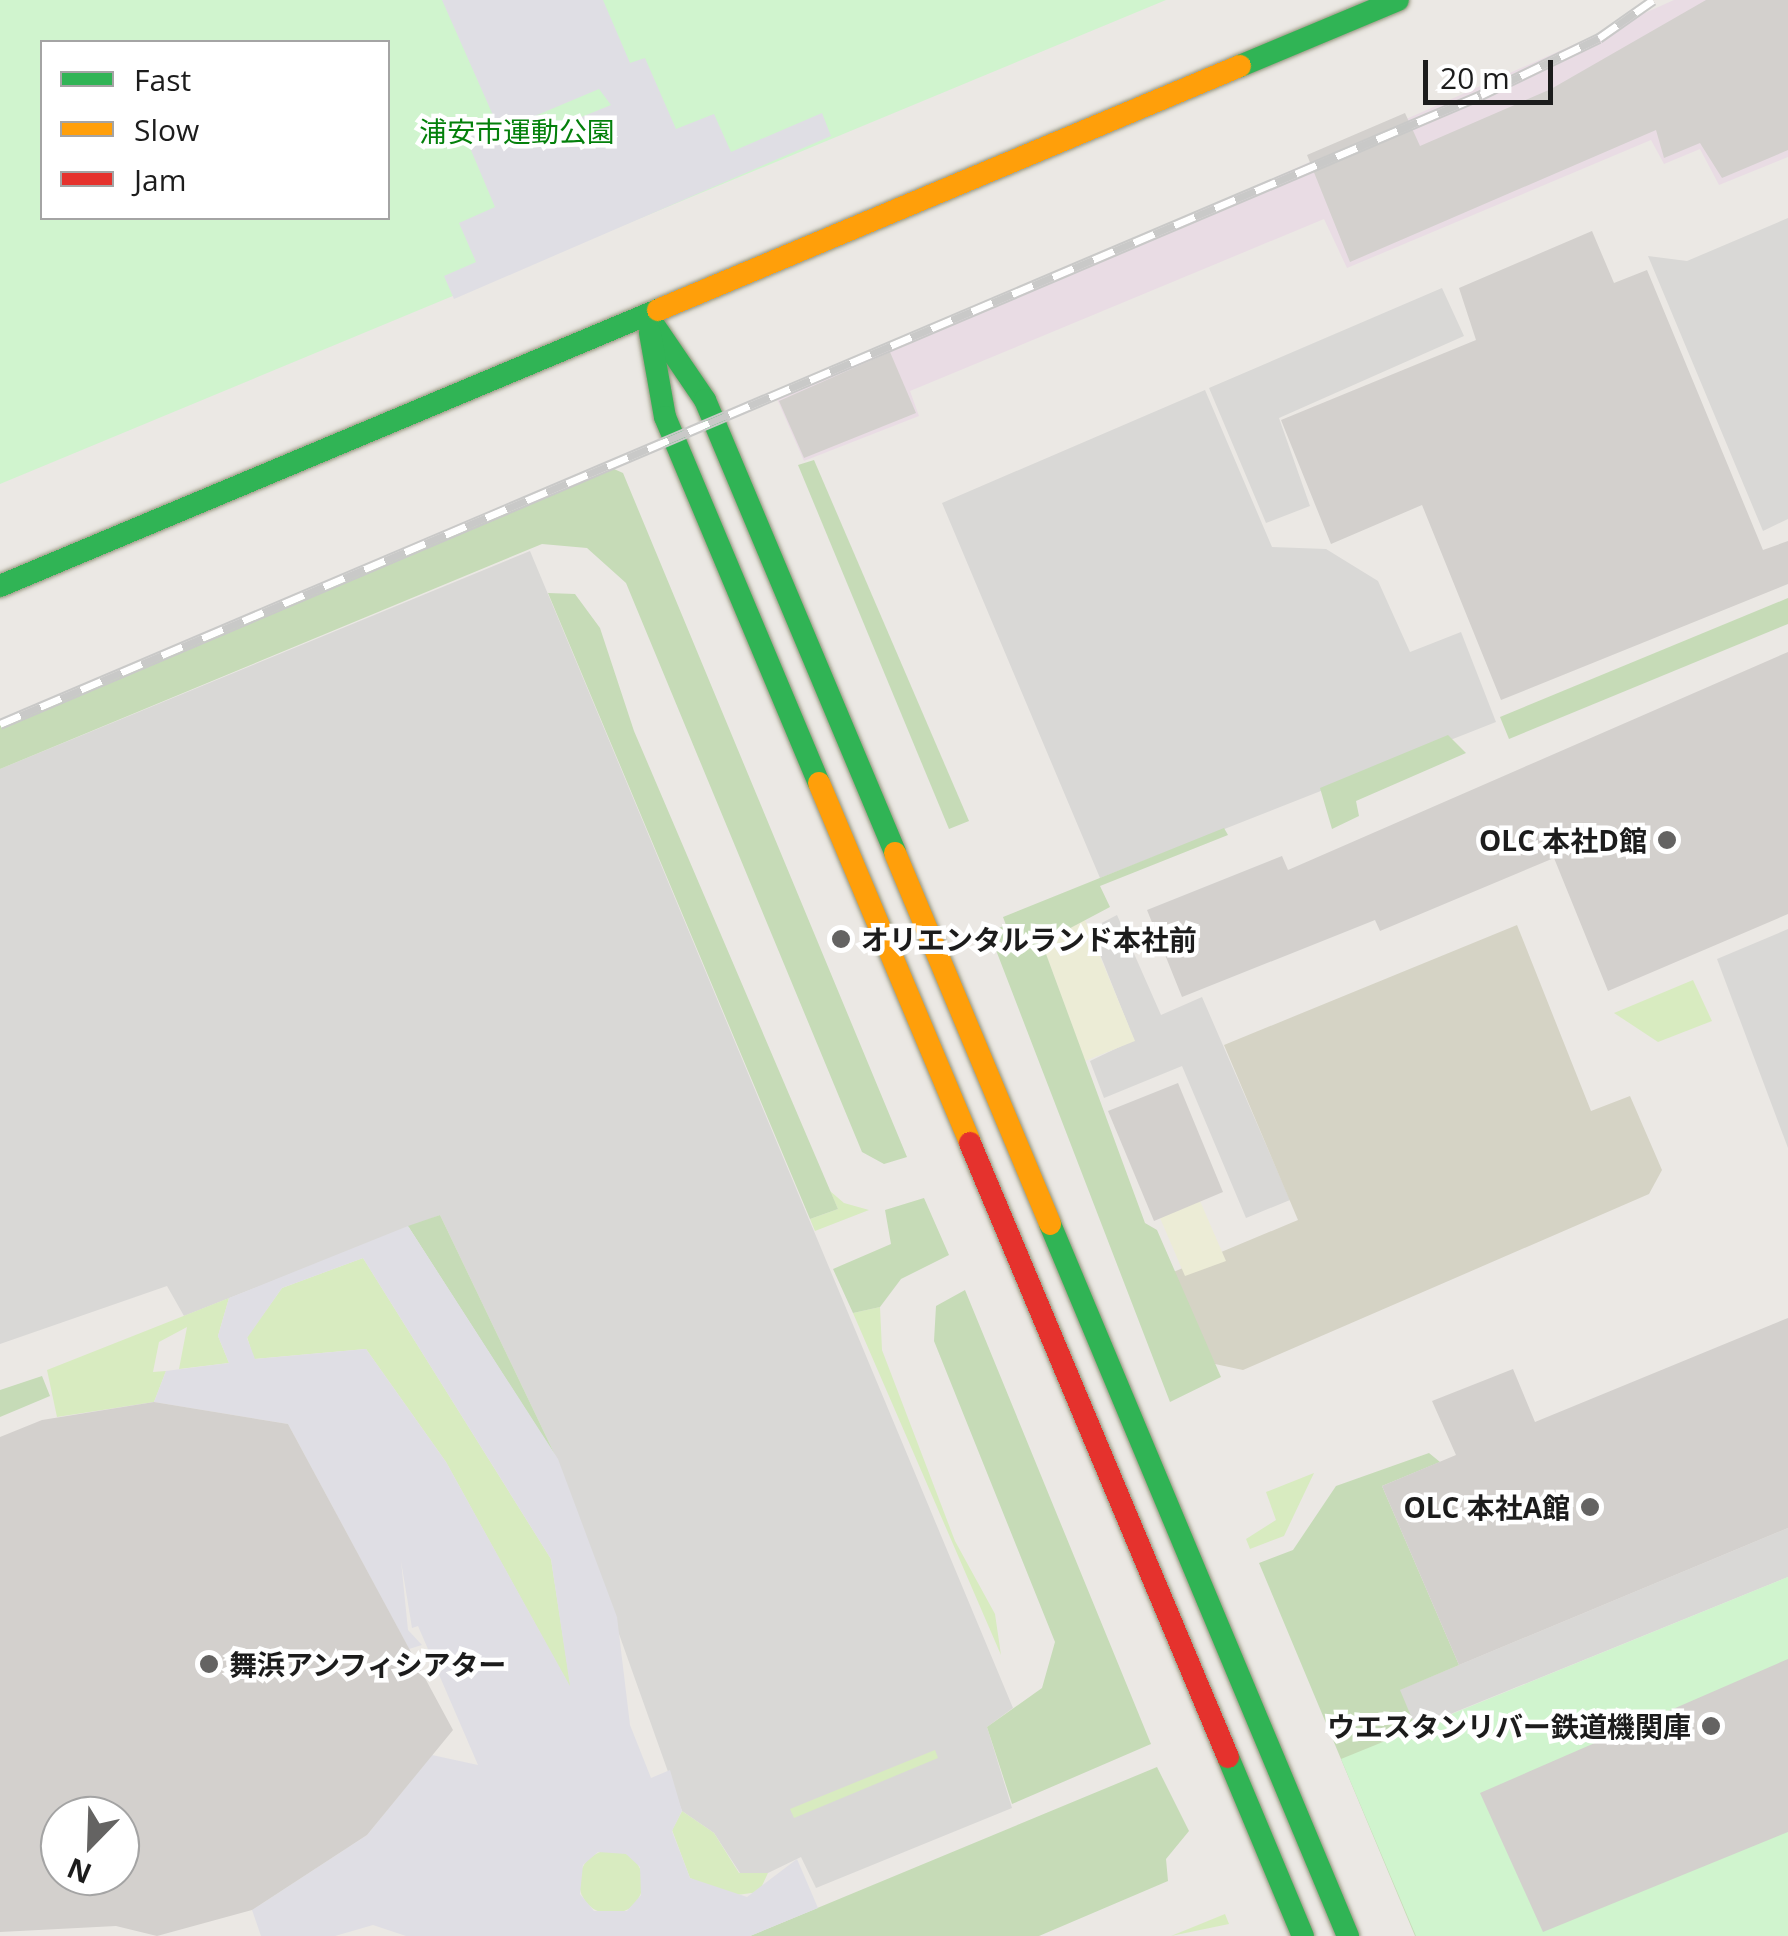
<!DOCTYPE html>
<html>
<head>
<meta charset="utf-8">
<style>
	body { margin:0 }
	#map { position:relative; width:1788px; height:1936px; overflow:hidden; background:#ebe8e4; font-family:"Open Sans","Noto Sans JP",sans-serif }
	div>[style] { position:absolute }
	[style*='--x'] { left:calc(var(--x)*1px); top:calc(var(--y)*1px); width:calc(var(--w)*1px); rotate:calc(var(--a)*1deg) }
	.industrial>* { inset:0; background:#e9dce4 }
	.religious>* { inset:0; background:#d9d8d6 }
	.construction>* { inset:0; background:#d5d3c5 }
	.farmland>* { inset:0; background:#ececd6 }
	.grass>* { inset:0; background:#d8ebc0 }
	.round { border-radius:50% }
	.forest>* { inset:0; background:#c6dbb7 }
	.park>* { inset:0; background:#d0f4ce }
	.plaza>* { inset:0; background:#dfdee4 }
	.building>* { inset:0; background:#d3d0cd }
	.roads { filter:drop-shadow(0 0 2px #94947c) drop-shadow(0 0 2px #94947c) }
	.fast>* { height:22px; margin:-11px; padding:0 11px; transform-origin:11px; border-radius:11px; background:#30b455 }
	.slow>* { height:22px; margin:-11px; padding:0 11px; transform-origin:11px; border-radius:11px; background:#ff9f0a }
	.jam>* { height:22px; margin:-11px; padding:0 11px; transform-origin:11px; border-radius:11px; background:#e5322d }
	.rail>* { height:11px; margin-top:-5.5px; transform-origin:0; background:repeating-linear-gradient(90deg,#fff 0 22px,#c9c9c8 0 44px); box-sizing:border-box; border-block:2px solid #c9c9c8 }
	.dots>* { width:28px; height:28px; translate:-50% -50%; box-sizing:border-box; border:5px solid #fff; border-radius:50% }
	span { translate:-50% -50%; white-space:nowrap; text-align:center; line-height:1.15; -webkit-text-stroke:9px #fff; paint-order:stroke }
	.park-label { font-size:28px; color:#04800b }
	.poi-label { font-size:28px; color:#1c1c1c; font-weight:700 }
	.right { translate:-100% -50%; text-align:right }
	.left { translate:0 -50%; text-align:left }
	.legend { position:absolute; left:40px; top:40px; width:350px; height:180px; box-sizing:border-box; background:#fff; border:2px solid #a4a4a4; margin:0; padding:12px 18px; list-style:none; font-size:30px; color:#1c1c1c }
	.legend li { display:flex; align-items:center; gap:20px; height:50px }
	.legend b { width:50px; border:2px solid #a4a4a4 }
	.north { position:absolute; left:40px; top:1796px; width:100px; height:100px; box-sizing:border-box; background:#fff; border:2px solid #a4a4a4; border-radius:50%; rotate:203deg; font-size:28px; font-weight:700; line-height:40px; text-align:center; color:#1c1c1c }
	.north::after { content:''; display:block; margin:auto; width:35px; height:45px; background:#646362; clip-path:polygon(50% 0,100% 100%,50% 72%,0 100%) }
	.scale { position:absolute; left:1423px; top:60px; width:130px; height:45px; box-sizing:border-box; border:5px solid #1c1c1c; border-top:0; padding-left:12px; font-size:30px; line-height:35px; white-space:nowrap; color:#1c1c1c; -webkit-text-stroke:8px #fff; paint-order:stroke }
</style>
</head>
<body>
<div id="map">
	<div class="industrial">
		<div style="clip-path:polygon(1674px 0,1788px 0,1788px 157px,1719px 185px,1700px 149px,1664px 164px,1651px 140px,1347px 268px,1324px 219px,910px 391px,919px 416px,804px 461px,777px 399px)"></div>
	</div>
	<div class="religious">
		<div style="clip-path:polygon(1788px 218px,1788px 519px,1763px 531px,1648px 256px,1687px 261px)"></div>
		<div style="clip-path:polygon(1442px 288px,1464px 336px,1279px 418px,1310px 506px,1266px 523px,1209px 388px)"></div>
		<div style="clip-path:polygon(1205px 390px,1272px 547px,1326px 549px,1378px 581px,1410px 652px,1461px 632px,1496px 722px,1100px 878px,942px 503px)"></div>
		<div style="clip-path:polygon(530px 551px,1013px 1708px,987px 1727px,1012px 1808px,816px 1888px,801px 1857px,768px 1873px,740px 1873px,714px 1833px,682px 1811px,556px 1457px,440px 1215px,184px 1316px,167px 1286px,0 1344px,0 769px)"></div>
		<div style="clip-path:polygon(1117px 915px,1161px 1015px,1202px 997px,1290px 1200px,1246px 1218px,1182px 1066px,1104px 1098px,1090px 1061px,1134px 1040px,1090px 929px)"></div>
		<div style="clip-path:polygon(1788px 929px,1788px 1148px,1717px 959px)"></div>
		<div style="clip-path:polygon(1788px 1528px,1788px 1577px,1416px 1728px,1399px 1690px)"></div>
	</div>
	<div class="construction">
		<div style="clip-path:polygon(1517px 925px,1591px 1111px,1630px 1096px,1662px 1170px,1649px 1194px,1243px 1370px,1215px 1364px,1171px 1273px,1298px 1220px,1224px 1045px)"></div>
	</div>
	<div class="farmland">
		<div style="clip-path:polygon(1085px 920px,1135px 1041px,1085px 1061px,1042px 943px)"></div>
		<div style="clip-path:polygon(1200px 1201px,1226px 1261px,1185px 1276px,1160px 1218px)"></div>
	</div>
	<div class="grass">
		<div style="clip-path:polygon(1693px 980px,1712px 1021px,1658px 1042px,1614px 1013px)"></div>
		<div style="clip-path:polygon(830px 1191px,844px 1203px,869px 1210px,815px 1231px,810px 1219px,838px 1209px)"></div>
		<div style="clip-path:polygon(363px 1258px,551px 1559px,571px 1689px,446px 1462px,366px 1349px,254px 1359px,247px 1337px,282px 1288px)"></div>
		<div style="clip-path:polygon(229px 1298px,218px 1336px,229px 1363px,179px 1369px,187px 1327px,159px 1342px,153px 1372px,166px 1371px,154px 1402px,57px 1417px,47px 1370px)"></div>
		<div style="clip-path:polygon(880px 1307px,882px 1350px,955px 1541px,995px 1614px,1001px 1655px,853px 1313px)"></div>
		<div style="clip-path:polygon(1314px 1473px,1284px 1536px,1250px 1549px,1246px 1539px,1276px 1520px,1266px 1492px)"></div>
		<div style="clip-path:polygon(935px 1750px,938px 1758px,794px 1818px,790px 1809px)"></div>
		<div style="clip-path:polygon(682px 1811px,714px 1833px,739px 1873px,768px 1873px,759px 1892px,729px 1896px,690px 1878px,672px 1830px)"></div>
		<div class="round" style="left:579px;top:1850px;width:64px;height:64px"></div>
		<div style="clip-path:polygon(1225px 1914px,1229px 1924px,1171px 1936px)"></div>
	</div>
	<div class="forest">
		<div style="clip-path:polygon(814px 460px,969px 821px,949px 829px,798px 465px)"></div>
		<div style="clip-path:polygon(614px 469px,623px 473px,907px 1157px,884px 1164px,862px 1152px,626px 583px,587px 548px,542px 544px,0 769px,0 722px)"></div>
		<div style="clip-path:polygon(548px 593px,575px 594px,600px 628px,634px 731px,838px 1209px,810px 1219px)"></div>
		<div style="clip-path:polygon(1788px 598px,1788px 624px,1509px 739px,1500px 717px)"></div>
		<div style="clip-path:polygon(1448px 735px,1466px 753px,1356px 801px,1359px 816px,1332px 829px,1320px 788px)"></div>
		<div style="clip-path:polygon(1224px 828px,1228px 835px,1100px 886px,1110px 907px,1042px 943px,1145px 1223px,1157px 1230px,1221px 1377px,1170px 1402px,989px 932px,1006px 925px,1003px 917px)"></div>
		<div style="clip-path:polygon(924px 1198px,949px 1255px,901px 1279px,880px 1307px,853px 1313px,833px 1269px,891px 1244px,885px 1210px)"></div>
		<div style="clip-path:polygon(440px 1215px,556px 1457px,408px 1226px)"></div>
		<div style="clip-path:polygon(965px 1290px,1151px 1744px,1012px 1804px,987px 1727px,1042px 1688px,1055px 1642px,934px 1341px,936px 1306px)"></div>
		<div style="clip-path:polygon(42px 1376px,50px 1396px,0 1417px,0 1390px)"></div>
		<div style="clip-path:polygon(1429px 1453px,1440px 1462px,1382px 1486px,1459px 1665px,1400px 1690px,1416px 1728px,1453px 1936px,1415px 1936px,1259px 1563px,1293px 1550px,1336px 1486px)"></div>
		<div style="clip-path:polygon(1157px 1767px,1189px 1831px,1166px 1859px,1168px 1881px,1039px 1936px,750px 1936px)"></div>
	</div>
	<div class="park">
		<div style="clip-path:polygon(evenodd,0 0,1166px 0,0 484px,0 0,42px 42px,388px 42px,388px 218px,42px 218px,42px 42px)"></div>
		<div style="clip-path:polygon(1788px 1577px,1788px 1936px,1416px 1936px,1341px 1759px)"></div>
	</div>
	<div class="plaza">
		<div style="clip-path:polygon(evenodd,442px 0,603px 0,630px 63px,645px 58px,676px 129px,714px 114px,731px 152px,822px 113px,831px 136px,454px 299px,444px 276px,476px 262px,459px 223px,495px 207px,465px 136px,496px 122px,442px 0,599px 89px,611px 105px,525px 140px,523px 121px,599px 89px)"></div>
		<div style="clip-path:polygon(evenodd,408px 1226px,558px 1459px,617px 1617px,630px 1725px,651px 1778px,670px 1770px,682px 1811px,672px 1831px,690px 1878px,747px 1897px,797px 1859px,818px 1908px,750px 1936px,406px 1936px,373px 1925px,335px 1936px,261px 1936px,252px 1910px,367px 1835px,432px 1755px,478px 1765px,418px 1626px,412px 1628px,401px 1561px,408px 1630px,422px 1645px,409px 1649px,288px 1424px,154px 1402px,166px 1371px,229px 1363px,218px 1336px,229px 1298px,408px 1226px,363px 1258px,551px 1559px,570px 1686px,446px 1462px,366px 1349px,255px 1359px,247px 1338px,282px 1288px,363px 1258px,408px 1226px,598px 1852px,626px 1854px,640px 1867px,641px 1895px,627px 1911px,594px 1911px,580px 1894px,583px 1865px,598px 1852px)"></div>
	</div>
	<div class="building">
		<div style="clip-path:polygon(1706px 0,1788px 0,1788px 150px,1722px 178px,1700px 143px,1664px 158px,1656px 130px,1350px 262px,1307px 155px,1405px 113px,1420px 146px,1551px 89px)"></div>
		<div style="clip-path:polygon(1592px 231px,1614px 283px,1647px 270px,1763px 550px,1788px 541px,1788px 584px,1501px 700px,1422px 505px,1331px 544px,1281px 420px,1476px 340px,1459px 288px)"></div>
		<div style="clip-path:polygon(890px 352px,916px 413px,804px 458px,779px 401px)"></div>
		<div style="clip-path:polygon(1788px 652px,1788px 914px,1608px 991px,1554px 858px,1380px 931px,1375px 920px,1182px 997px,1147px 910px,1282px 856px,1288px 870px)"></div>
		<div style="clip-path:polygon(1178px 1083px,1223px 1192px,1154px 1221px,1108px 1111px)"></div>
		<div style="clip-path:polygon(1788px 1318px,1788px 1528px,1459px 1665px,1382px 1486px,1456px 1455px,1432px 1401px,1513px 1369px,1535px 1422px)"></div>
		<div style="clip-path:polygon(evenodd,154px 1402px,288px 1424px,453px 1730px,367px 1835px,252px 1910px,157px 1936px,116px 1926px,0 1932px,0 1437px,42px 1420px,154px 1402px,60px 1816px,120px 1816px,120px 1876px,60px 1876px,60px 1816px)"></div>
		<div style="clip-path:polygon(1788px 1659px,1788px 1832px,1543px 1932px,1480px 1793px)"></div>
	</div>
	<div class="roads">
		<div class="fast">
			<div style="--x:1240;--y:66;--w:171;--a:-22.7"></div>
			<div style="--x:647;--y:315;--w:103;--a:55.7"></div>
			<div style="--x:705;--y:400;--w:491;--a:67.2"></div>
			<div style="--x:650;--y:333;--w:85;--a:79.9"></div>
			<div style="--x:665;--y:417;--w:397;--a:67.2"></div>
			<div style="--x:0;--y:586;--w:714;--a:-22.76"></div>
			<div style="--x:1050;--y:1224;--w:772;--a:67.29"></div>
			<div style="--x:1228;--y:1757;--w:194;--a:67.3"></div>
		</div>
		<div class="slow">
			<div style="--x:658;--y:310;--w:631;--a:-22.75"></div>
			<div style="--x:819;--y:783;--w:390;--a:67.2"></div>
			<div style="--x:895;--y:853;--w:402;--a:67.3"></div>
		</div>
		<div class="jam">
			<div style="--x:970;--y:1143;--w:666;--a:67.21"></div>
		</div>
	</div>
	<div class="rail">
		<div style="--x:0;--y:724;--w:1609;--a:-23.01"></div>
		<div style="--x:1481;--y:95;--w:131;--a:-25.8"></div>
		<div style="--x:1599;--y:38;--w:66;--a:-35.1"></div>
	</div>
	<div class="dots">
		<div style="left:1667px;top:840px;background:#646362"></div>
		<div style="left:841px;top:939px;background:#646362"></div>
		<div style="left:1590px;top:1507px;background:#646362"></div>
		<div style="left:209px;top:1664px;background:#646362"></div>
		<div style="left:1711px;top:1726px;background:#646362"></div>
	</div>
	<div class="park-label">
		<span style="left:517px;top:131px">浦安市運動公園</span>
	</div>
	<div class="poi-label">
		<span class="right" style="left:1647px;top:840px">OLC 本社D館</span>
		<span class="left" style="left:861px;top:939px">オリエンタルランド本社前</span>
		<span class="right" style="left:1570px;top:1507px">OLC 本社A館</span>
		<span class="left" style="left:229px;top:1664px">舞浜アンフィシアター</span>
		<span class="right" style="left:1691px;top:1726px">ウエスタンリバー鉄道機関庫</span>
	</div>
	<ul class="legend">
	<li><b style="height:12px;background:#30b455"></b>Fast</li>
	<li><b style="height:12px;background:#ff9f0a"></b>Slow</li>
	<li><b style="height:12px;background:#e5322d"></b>Jam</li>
	</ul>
	<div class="north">N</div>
	<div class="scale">20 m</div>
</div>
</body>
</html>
